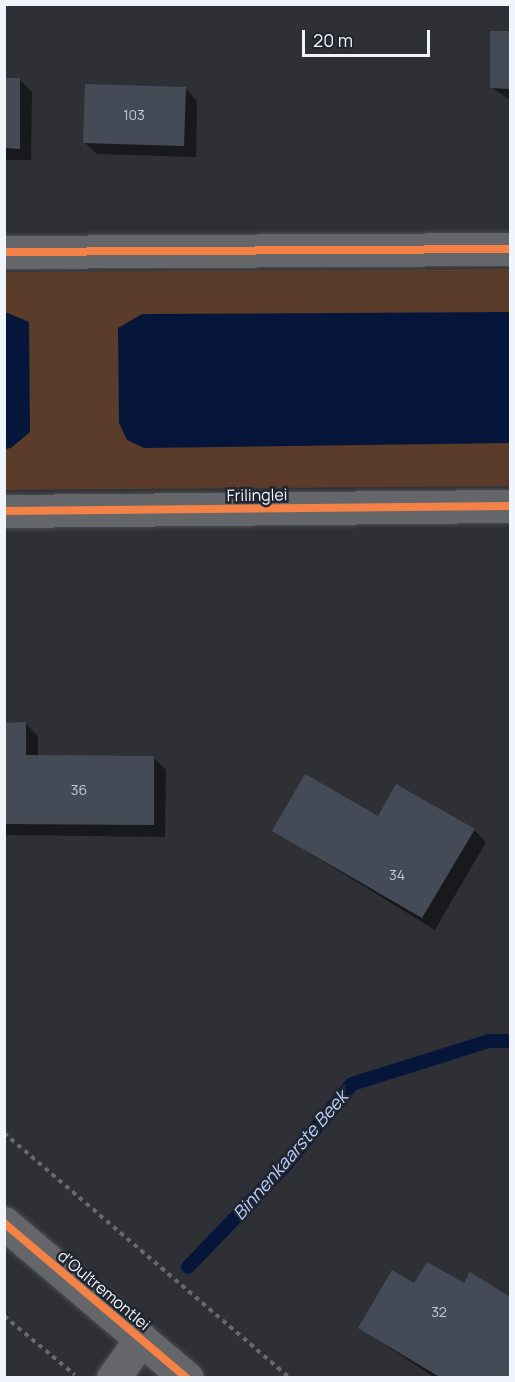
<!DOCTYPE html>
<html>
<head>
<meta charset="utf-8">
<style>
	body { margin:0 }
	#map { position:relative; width:515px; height:1382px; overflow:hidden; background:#2e3036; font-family:Manrope,sans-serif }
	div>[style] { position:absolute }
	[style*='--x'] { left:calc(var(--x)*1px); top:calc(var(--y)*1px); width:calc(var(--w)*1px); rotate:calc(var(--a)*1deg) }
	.green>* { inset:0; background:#5b3b29 }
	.water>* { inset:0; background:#06163b }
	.shadow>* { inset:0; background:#0007 }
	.stream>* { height:14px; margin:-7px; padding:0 7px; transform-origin:7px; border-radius:7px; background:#06163b }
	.building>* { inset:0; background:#454b56 }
	.path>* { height:4px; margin-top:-2px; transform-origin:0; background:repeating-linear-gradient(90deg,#67696d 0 4.5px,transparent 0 9px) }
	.roads { filter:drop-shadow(0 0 2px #4a4d51) drop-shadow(0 0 2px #4a4d51) }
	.minor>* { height:33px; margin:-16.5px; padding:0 16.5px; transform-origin:16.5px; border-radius:16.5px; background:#64666a }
	.cycleway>* { height:8px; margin:-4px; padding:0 4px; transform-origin:4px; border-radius:4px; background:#f48246 }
	span { translate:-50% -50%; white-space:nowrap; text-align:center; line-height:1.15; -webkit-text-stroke:5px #20252f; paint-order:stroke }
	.number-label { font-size:14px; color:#c5cad2 }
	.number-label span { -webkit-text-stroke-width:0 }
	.street-label { font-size:16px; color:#f0f4fb }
	.water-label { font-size:18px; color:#b8d1fd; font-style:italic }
	.frame { position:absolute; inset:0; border:6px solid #f0f4fb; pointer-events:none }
	.scale { position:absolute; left:302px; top:30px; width:128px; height:27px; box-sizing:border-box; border:3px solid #f0f4fb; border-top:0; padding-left:8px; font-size:18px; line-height:21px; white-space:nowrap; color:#f0f4fb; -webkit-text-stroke:4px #20252f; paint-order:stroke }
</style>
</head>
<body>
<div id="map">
	<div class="green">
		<div style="clip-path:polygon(510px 269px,510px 486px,5px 490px,4px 272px)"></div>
	</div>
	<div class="water">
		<div style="clip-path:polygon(5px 312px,29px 322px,30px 432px,11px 448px,5px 449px)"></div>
		<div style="clip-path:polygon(510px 312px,510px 443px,144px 448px,127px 440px,119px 423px,118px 328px,142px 314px)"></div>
	</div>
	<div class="shadow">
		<div style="clip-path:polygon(492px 32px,510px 33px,510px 100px,492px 88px)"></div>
		<div style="clip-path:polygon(4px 80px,20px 80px,32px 92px,31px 160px,4px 160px)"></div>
		<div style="clip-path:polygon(185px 88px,197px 101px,196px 157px,97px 154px,84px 142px)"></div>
		<div style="clip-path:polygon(4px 724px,26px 724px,38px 736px,38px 757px,154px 758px,166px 770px,165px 837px,4px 835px)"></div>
		<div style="clip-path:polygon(378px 818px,474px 830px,486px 842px,435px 930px,274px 831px)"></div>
		<div style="clip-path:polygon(471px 1275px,510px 1299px,510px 1378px,435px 1378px,360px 1328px,415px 1285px,464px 1286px)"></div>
	</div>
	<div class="stream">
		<div style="--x:188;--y:1267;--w:139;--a:-46.2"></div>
		<div style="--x:284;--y:1167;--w:107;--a:-50.7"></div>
		<div style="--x:352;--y:1084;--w:144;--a:-17.4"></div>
		<div style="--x:489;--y:1041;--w:21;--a:0"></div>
	</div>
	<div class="building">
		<div style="clip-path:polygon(490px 31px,510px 31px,510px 89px,490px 88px)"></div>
		<div style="clip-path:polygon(4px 78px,20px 78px,20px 149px,4px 148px)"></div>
		<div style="clip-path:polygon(85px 84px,186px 87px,184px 146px,83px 143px)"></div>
		<div style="clip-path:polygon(26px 722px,26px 755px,154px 756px,154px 825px,4px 824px,4px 723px)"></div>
		<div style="clip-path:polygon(305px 774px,378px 816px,396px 784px,475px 829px,422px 918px,272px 831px)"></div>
		<div style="clip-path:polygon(427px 1262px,464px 1283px,470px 1272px,510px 1297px,510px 1378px,441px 1378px,358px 1328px,392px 1270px,414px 1283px)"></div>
	</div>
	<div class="path">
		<div style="--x:4;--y:1133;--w:377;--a:40.6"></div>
		<div style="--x:4;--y:1316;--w:92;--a:39.7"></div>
	</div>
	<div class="roads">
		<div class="minor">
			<div style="--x:4;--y:252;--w:506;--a:-0.34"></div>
			<div style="--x:4;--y:511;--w:506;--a:-0.57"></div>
			<div style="--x:4;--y:1223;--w:240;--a:40.3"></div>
			<div style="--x:113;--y:1378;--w:48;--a:-54.3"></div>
		</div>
	</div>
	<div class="cycleway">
		<div style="--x:4;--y:252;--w:506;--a:-0.34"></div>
		<div style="--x:4;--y:511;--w:506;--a:-0.57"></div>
		<div style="--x:4;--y:1223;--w:240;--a:40.3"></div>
	</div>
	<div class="number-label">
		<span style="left:134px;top:115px">103</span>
		<span style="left:79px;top:790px">36</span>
		<span style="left:397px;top:875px">34</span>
		<span style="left:439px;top:1312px">32</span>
	</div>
	<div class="street-label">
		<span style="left:257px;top:495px;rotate:-1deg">Frilinglei</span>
		<span style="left:104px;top:1290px;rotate:40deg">d'Oultremontlei</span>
	</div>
	<div class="water-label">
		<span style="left:290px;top:1155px;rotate:-49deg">Binnenkaarste Beek</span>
	</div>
	<div class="frame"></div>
	<div class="scale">20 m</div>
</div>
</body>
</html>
